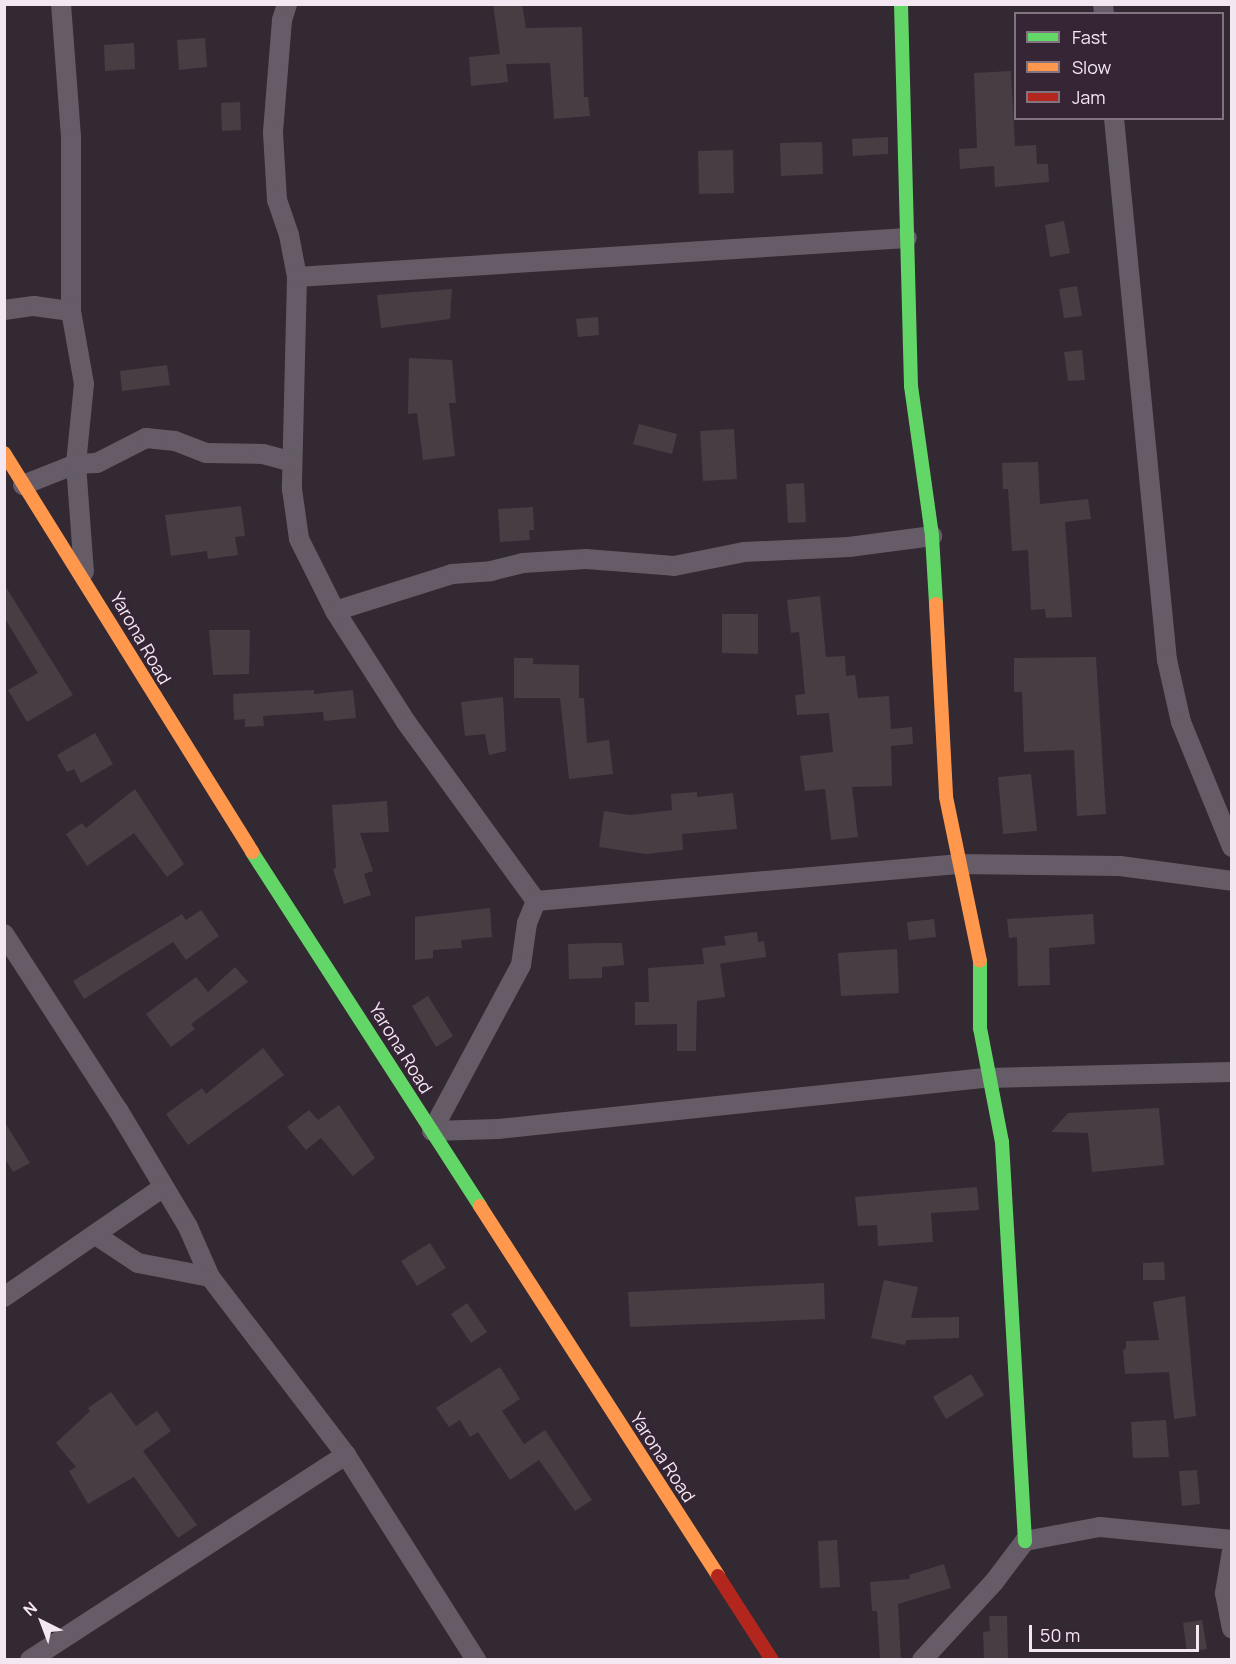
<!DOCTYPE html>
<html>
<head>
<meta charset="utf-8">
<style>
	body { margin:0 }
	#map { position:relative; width:1236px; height:1664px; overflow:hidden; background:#322932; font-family:Manrope,sans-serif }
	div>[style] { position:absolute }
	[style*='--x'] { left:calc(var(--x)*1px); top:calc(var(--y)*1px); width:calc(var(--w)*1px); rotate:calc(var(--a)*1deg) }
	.building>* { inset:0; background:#473e44 }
	.street>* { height:20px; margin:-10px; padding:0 10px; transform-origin:10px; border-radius:10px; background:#655c67 }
	.fast>* { height:14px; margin:-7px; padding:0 7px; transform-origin:7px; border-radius:7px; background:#63d668 }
	.slow>* { height:14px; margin:-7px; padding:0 7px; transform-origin:7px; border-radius:7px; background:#ff974d }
	.jam>* { height:14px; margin:-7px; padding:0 7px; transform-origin:7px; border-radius:7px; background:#b3261e }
	span { translate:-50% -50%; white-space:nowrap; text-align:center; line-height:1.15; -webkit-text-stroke:6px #362535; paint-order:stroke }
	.street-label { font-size:18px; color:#f3e8f2 }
	.frame { position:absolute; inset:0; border:6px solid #f3e8f2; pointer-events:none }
	.legend { position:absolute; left:1014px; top:12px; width:210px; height:108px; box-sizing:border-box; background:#362535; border:2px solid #827381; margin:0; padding:8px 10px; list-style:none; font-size:18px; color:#f3e8f2 }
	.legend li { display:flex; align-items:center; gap:12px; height:30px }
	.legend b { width:30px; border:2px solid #827381 }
	.north { position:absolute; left:12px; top:1592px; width:60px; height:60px; -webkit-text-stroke:4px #362535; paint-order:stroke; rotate:318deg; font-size:16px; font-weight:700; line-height:24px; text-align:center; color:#f3e8f2 }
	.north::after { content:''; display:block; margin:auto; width:21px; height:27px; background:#f3e8f2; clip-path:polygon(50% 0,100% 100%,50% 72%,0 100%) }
	.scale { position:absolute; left:1029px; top:1625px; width:170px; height:27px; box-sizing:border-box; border:3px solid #f3e8f2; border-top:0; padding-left:8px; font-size:18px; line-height:21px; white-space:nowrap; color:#f3e8f2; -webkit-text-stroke:4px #362535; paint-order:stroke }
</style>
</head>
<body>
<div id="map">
	<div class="building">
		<div style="clip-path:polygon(493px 4px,522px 4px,526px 28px,582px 27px,584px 97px,588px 97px,590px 116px,554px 119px,550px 63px,506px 64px,508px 82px,471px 86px,469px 57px,500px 54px)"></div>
		<div style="clip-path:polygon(205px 38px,207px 67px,179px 70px,177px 40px)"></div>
		<div style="clip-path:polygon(134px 43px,135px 69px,105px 71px,104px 45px)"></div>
		<div style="clip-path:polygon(1011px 71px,1015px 146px,1036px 145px,1037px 164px,1048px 164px,1049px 182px,995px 187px,994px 166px,960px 169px,959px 149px,977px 148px,974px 73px)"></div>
		<div style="clip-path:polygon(240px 102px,241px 130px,222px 131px,221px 103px)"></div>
		<div style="clip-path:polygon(888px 137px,888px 154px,853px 156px,852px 139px)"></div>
		<div style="clip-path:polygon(822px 142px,823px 174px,781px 176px,780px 143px)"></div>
		<div style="clip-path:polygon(733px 150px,734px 193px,699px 194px,698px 151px)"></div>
		<div style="clip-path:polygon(1064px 221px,1070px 253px,1050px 257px,1045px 225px)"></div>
		<div style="clip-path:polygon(1077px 286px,1082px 316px,1064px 318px,1059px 289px)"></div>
		<div style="clip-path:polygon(452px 289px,450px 319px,381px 328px,377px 295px)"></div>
		<div style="clip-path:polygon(598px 317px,599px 335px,578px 337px,576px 319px)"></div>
		<div style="clip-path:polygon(1082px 350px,1085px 380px,1068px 381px,1064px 352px)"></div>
		<div style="clip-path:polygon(409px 358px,452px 360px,456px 403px,449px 403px,455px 456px,423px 460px,417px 413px,408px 414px)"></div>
		<div style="clip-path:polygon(167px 365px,170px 385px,122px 391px,120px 371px)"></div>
		<div style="clip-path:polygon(639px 424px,677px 434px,672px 454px,633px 444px)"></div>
		<div style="clip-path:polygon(734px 429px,737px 479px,703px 481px,700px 431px)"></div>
		<div style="clip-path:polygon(1038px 462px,1040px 504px,1088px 499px,1091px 519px,1065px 522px,1072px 617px,1046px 618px,1045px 609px,1031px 610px,1028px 550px,1012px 551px,1008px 489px,1003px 489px,1002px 463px)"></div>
		<div style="clip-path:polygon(804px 483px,806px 522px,788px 523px,786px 484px)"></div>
		<div style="clip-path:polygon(241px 506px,245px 536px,235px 537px,238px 555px,208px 559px,207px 551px,171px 556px,165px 515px)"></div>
		<div style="clip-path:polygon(533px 507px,534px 530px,529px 530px,530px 540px,500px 542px,498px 509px)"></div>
		<div style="clip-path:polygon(4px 584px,73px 695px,27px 722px,8px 690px,38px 673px,4px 617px)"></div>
		<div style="clip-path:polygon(820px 596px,826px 657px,845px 656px,846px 676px,855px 675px,858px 698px,889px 696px,891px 729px,912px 727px,913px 744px,891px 746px,892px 786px,852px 787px,858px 837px,831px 840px,825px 789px,805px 791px,800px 756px,833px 752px,829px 713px,797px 715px,795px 695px,805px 694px,799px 632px,791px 633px,787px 600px)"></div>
		<div style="clip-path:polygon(722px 614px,758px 614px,758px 654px,722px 653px)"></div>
		<div style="clip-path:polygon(209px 630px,250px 630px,249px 674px,213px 675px)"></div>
		<div style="clip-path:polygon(1096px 657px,1106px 814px,1077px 816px,1074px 750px,1024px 752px,1022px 692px,1014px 692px,1014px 658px)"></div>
		<div style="clip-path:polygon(514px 658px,533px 658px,533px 664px,579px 665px,579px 698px,584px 698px,587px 743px,609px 740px,613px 774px,569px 779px,560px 698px,514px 698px)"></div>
		<div style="clip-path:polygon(314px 690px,314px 694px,353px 690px,356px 718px,324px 721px,323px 712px,263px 716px,264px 726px,245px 727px,245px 719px,234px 720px,233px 694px)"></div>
		<div style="clip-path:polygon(503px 697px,506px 751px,489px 755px,485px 734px,465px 736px,461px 702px)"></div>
		<div style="clip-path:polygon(95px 733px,113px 764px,81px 783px,74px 769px,67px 772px,57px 755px)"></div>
		<div style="clip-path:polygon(1031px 774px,1037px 831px,1003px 834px,998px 777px)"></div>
		<div style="clip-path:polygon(135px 789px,184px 864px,167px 877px,134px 833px,87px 866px,66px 834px,82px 823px,86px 828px)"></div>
		<div style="clip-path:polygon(697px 792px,697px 797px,733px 793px,737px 829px,682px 834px,683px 850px,646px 854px,599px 847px,604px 811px,630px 815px,672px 810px,671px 794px)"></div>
		<div style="clip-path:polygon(387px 801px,389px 832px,360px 833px,373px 871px,364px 874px,371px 895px,344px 904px,333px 869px,336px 868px,332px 805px)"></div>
		<div style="clip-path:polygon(490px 908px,492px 937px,461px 940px,462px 948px,433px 950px,433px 958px,415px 960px,415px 917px)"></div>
		<div style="clip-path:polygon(201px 910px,219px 936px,186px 960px,173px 942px,84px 999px,73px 981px,182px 914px,186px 920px)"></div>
		<div style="clip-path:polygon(1093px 914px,1095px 944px,1049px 948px,1050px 985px,1018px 986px,1017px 937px,1009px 938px,1007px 919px)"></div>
		<div style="clip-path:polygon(934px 919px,936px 937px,909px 940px,907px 922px)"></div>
		<div style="clip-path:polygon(757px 932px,758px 942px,764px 941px,766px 957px,717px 964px,720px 963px,725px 997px,697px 1001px,696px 1051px,677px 1051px,677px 1024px,635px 1025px,635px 1002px,649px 1002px,648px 968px,704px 964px,702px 948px,726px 945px,724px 936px)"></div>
		<div style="clip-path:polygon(601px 943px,622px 943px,624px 965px,602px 967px,602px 978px,569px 979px,568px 944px)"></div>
		<div style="clip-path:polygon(897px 949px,899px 993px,841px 996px,838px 953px)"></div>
		<div style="clip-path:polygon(235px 967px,248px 982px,191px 1024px,195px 1029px,171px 1047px,146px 1014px,196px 977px,208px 992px)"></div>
		<div style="clip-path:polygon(428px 996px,453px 1036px,436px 1047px,412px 1006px)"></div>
		<div style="clip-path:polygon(263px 1048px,284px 1075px,188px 1145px,166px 1114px,202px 1088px,206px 1094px)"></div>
		<div style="clip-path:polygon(339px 1105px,375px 1158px,353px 1176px,321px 1138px,306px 1150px,287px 1127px,309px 1110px,318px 1120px)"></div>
		<div style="clip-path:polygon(1159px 1108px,1164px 1165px,1092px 1172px,1088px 1133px,1051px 1132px,1068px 1113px)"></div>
		<div style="clip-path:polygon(4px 1121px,30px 1163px,13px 1172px,4px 1157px)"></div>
		<div style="clip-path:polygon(977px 1187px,979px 1210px,931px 1213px,933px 1242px,878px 1246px,877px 1225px,858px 1226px,855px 1197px)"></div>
		<div style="clip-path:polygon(430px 1243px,446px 1268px,417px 1286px,401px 1261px)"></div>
		<div style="clip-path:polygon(1164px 1262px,1165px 1280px,1143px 1280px,1143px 1263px)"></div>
		<div style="clip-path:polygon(884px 1280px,918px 1287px,911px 1318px,959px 1317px,959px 1338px,906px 1340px,905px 1345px,871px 1338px)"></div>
		<div style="clip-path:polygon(824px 1283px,825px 1319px,630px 1327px,628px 1292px)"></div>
		<div style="clip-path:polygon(1185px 1296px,1196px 1416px,1174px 1419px,1169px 1372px,1125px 1374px,1123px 1350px,1126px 1349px,1126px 1341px,1159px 1340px,1153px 1302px)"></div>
		<div style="clip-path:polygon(467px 1303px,487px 1332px,471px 1343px,451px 1314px)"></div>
		<div style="clip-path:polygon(500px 1367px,520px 1399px,502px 1411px,524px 1444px,545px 1430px,592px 1500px,575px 1511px,539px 1460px,510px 1480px,478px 1432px,470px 1437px,460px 1420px,449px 1427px,436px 1408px)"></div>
		<div style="clip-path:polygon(971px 1374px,984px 1395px,946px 1419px,933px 1397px)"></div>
		<div style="clip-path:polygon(111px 1392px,136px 1426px,157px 1411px,171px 1431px,143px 1451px,197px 1525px,178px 1538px,134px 1477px,88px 1504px,69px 1471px,76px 1467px,56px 1443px,90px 1411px,88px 1408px)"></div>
		<div style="clip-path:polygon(1166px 1420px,1169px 1457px,1133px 1458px,1131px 1422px)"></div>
		<div style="clip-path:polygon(1197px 1470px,1200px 1504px,1182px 1506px,1179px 1471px)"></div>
		<div style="clip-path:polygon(837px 1540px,840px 1587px,820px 1588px,818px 1541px)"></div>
		<div style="clip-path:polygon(944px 1564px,951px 1588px,898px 1604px,901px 1659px,880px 1659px,877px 1611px,872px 1611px,870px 1582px,910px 1579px,909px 1575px)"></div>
		<div style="clip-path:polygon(989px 1616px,1007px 1616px,1008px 1659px,984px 1659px,983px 1632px,990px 1631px)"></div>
		<div style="clip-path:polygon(1202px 1620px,1207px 1649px,1187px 1652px,1183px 1623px)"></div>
	</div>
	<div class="street">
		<div style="--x:61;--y:4;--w:134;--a:85.7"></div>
		<div style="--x:71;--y:138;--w:173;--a:90"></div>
		<div style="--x:71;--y:311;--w:74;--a:79.9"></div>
		<div style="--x:84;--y:384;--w:80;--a:95.7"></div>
		<div style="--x:76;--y:464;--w:108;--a:85.8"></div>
		<div style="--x:287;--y:4;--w:17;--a:107"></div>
		<div style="--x:282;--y:20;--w:113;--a:94.6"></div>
		<div style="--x:273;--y:133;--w:67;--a:86.6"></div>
		<div style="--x:277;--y:200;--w:37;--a:71"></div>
		<div style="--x:289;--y:235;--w:43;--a:79.2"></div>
		<div style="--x:297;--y:277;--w:212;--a:91.4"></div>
		<div style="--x:292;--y:489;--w:50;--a:82"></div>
		<div style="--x:299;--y:539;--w:80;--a:63.4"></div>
		<div style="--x:335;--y:611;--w:132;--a:57.4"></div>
		<div style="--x:406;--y:722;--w:221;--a:54"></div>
		<div style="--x:1103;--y:4;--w:10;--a:84"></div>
		<div style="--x:1114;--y:118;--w:545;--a:84.42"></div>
		<div style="--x:1167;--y:660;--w:64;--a:77.3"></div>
		<div style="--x:1181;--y:722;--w:135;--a:67.8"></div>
		<div style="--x:297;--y:277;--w:611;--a:-3.66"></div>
		<div style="--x:4;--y:310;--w:30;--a:-8"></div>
		<div style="--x:34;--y:306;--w:37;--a:8"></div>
		<div style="--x:23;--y:485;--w:57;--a:-21.6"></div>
		<div style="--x:76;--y:464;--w:21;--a:-3"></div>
		<div style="--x:97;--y:463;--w:55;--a:-27"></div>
		<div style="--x:146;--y:438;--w:29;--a:6"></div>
		<div style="--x:175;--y:441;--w:33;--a:21"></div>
		<div style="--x:206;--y:453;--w:57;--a:1"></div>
		<div style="--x:263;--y:454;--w:30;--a:15"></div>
		<div style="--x:335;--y:611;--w:123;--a:-17.5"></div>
		<div style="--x:452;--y:574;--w:39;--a:-4"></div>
		<div style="--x:491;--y:571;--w:33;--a:-14"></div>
		<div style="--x:523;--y:563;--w:63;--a:-3.6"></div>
		<div style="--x:586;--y:559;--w:88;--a:4.5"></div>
		<div style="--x:674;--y:566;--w:71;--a:-11.3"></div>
		<div style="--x:744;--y:552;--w:105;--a:-2.7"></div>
		<div style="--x:849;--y:547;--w:84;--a:-7.5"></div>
		<div style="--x:536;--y:901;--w:24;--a:112"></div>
		<div style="--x:527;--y:923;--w:42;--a:98.1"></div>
		<div style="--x:521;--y:965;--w:188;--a:118.2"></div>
		<div style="--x:432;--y:1131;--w:66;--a:-1.7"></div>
		<div style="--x:498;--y:1129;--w:492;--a:-6"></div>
		<div style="--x:987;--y:1078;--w:245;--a:-1.4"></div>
		<div style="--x:536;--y:901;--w:423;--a:-5"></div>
		<div style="--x:957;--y:864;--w:163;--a:0.7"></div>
		<div style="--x:1120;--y:866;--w:113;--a:7.6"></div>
		<div style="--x:4;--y:934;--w:210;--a:57.1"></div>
		<div style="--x:118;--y:1110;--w:136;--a:59.1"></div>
		<div style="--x:188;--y:1227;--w:55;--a:66.3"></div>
		<div style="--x:210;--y:1277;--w:224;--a:52.6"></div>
		<div style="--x:346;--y:1455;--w:243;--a:57.6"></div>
		<div style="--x:97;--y:1236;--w:49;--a:33.4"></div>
		<div style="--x:138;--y:1263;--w:73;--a:11"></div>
		<div style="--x:4;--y:1297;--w:192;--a:-34.6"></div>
		<div style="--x:1232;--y:1551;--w:43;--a:99.5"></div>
		<div style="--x:1225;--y:1593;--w:36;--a:79"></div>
		<div style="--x:30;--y:1660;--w:377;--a:-33"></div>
		<div style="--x:922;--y:1660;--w:106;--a:-47.3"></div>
		<div style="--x:994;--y:1582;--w:51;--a:-52.9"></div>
		<div style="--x:1025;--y:1541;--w:76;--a:-10.6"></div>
		<div style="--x:1100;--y:1527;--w:133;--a:5.6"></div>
	</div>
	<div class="fast">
		<div style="--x:901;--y:4;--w:382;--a:88.5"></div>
		<div style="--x:911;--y:386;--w:151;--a:82"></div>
		<div style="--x:932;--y:536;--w:68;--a:86.6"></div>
		<div style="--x:252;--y:852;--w:421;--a:57.2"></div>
		<div style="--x:980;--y:961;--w:67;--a:90"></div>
		<div style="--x:980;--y:1028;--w:116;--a:79.1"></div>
		<div style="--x:1002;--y:1142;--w:400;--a:86.7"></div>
	</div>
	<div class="slow">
		<div style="--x:4;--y:453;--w:470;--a:58.1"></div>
		<div style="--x:936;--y:604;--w:193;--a:87"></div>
		<div style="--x:946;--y:797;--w:167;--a:78.3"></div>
		<div style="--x:480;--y:1206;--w:440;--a:57.2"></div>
	</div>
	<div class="jam">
		<div style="--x:718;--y:1576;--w:100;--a:57.3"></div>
	</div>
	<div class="street-label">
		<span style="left:141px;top:638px;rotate:60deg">Yarona Road</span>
		<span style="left:401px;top:1048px;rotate:58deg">Yarona Road</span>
		<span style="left:663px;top:1457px;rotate:57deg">Yarona Road</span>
	</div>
	<div class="frame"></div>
	<ul class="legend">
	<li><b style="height:8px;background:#63d668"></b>Fast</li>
	<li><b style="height:8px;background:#ff974d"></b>Slow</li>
	<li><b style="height:8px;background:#b3261e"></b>Jam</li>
	</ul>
	<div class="north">N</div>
	<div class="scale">50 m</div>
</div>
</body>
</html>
